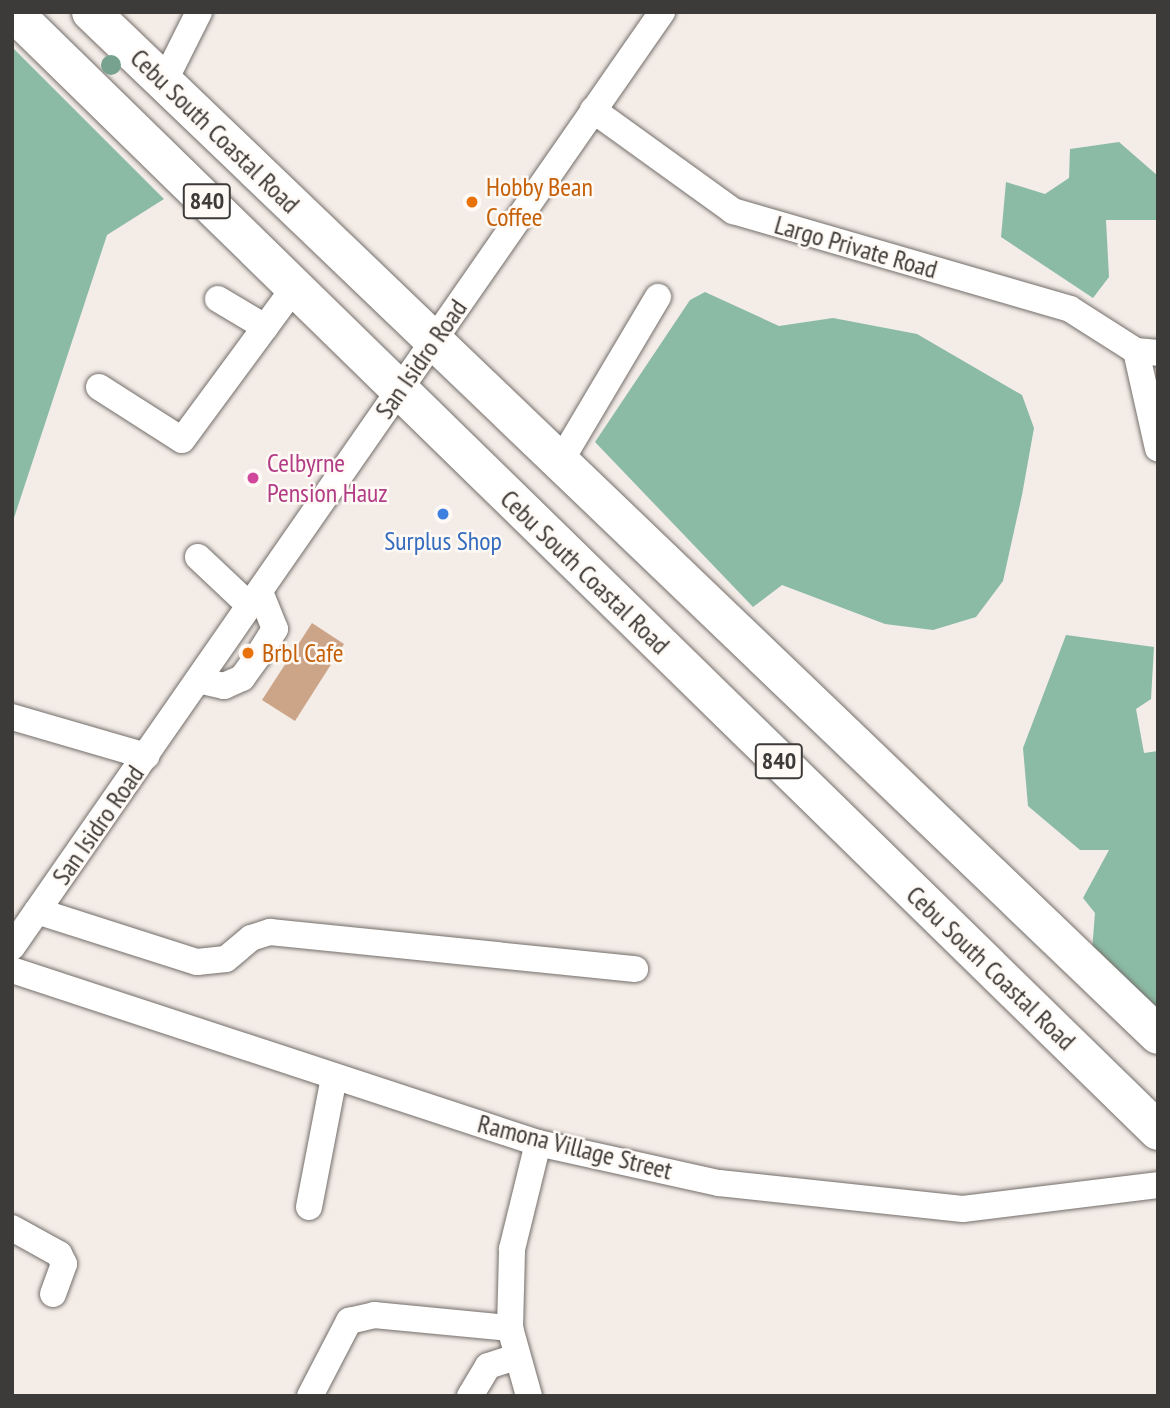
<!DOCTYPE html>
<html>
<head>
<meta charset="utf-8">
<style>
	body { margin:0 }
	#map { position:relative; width:1170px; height:1408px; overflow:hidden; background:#f3ece7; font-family:"PT Sans Narrow",sans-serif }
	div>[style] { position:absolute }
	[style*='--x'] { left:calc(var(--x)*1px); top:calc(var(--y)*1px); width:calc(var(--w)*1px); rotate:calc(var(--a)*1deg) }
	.forest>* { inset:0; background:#8bbba4 }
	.building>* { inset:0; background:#cca487 }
	.roads { filter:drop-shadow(0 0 2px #746e6a) drop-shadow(0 0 2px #746e6a) }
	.minor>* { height:26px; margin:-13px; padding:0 13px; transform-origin:13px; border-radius:13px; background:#fff }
	.highway>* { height:38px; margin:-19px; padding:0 19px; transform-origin:19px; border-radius:19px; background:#fff }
	.trees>* { width:20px; height:20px; margin:-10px; border-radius:50%; background:#76a28f }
	.dots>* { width:19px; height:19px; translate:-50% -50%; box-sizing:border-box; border:4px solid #fffaf6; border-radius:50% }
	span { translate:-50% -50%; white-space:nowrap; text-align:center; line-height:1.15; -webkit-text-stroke:5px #fffaf6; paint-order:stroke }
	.shield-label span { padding:2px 5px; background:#fffaf6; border:2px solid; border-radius:5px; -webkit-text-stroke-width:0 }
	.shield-label { font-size:24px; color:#3d3b39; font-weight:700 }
	.street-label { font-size:26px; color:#3d3b39 }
	.food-label { font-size:26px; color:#c56008 }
	.left { translate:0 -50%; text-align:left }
	.hotel-label { font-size:26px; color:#b23c85 }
	.shop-label { font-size:26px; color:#366cbe }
	.frame { position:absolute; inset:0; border:14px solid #3d3b39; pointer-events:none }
</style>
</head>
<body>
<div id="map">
	<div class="forest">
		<div style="clip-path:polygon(12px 47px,164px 199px,107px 235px,12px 524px)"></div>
		<div style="clip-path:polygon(1119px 142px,1158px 176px,1158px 220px,1106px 220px,1109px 277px,1093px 298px,1001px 237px,1006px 182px,1045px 194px,1069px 178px,1070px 149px)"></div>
		<div style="clip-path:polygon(705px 292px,779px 326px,833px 318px,917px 334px,1022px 395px,1034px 428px,1022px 495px,1003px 581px,976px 617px,933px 630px,885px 624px,782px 585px,753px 607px,595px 442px,690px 300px)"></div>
		<div style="clip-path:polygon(1066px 635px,1154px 647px,1151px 699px,1136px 709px,1144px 753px,1158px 751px,1158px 1008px,1092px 951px,1095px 913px,1083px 898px,1109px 850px,1080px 850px,1028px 806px,1023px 748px)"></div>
	</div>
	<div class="building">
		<div style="clip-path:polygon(472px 194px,480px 199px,474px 211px,465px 206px)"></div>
		<div style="clip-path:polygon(312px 623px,344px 644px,295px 721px,262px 700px)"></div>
	</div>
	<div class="roads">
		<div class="minor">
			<div style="--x:164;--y:82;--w:78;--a:-63.4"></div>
			<div style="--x:593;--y:110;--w:173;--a:35.8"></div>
			<div style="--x:733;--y:211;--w:351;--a:16.2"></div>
			<div style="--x:1070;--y:309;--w:78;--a:32.5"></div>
			<div style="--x:1136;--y:351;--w:22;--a:5"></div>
			<div style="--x:218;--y:299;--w:55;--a:30.8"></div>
			<div style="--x:1136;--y:351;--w:100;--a:77.3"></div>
			<div style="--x:99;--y:387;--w:98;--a:32.6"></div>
			<div style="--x:182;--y:440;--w:190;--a:-53.6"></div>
			<div style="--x:560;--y:462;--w:192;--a:-59.3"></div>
			<div style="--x:198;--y:557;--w:71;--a:43.3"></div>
			<div style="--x:198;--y:680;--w:27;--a:13"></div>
			<div style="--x:224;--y:686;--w:20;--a:-24"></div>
			<div style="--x:242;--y:678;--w:27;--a:-54"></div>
			<div style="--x:258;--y:656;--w:32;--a:-58"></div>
			<div style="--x:275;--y:629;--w:40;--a:-112"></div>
			<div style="--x:12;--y:717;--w:140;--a:16.2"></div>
			<div style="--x:37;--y:911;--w:168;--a:17.7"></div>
			<div style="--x:197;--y:962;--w:29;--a:-6"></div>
			<div style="--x:226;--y:959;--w:33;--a:-40"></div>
			<div style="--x:251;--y:938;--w:20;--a:-18"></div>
			<div style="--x:270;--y:932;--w:367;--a:5.8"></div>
			<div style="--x:12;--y:947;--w:1139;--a:-55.19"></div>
			<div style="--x:12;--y:970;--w:554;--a:18.21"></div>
			<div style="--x:538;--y:1143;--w:185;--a:12.5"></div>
			<div style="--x:719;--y:1183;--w:245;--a:6.1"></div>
			<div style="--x:963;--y:1209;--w:196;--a:-7"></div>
			<div style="--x:309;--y:1207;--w:132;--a:-79.1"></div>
			<div style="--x:12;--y:1228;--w:54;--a:29"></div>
			<div style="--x:59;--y:1254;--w:11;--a:63"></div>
			<div style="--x:64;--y:1264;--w:32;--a:110"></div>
			<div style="--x:310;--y:1396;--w:85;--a:-62.5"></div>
			<div style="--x:349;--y:1321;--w:26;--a:-13"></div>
			<div style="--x:374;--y:1315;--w:137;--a:5.5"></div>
			<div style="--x:470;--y:1396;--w:35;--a:-59"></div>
			<div style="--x:488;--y:1366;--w:29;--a:-18"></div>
			<div style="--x:529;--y:1396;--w:71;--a:-105.6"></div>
			<div style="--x:510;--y:1328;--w:79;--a:-88.5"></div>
			<div style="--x:512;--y:1249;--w:109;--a:-76.2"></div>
		</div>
		<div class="highway">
			<div style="--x:13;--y:12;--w:1601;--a:44.34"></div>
			<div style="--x:91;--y:12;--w:1478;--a:43.79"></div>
		</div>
	</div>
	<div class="trees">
		<div style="left:111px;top:65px"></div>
	</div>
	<div class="dots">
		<div style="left:472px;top:202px;background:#e8710a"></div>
		<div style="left:253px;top:478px;background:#d1479c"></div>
		<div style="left:443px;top:514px;background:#3f7fe0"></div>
		<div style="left:248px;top:653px;background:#e8710a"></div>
	</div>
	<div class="shield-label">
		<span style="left:207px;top:201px">840</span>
		<span style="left:779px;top:761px">840</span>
	</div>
	<div class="street-label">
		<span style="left:215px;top:131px;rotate:44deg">Cebu South Coastal Road</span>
		<span style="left:856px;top:247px;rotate:16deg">Largo Private Road</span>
		<span style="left:421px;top:359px;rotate:-55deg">San Isidro Road</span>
		<span style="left:585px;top:572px;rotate:44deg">Cebu South Coastal Road</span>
		<span style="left:98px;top:825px;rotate:-55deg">San Isidro Road</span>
		<span style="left:991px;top:968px;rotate:44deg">Cebu South Coastal Road</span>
		<span style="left:575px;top:1147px;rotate:14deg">Ramona Village Street</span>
	</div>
	<div class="food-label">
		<span class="left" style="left:486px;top:202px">Hobby Bean<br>Coffee</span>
		<span class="left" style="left:262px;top:653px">Brbl Cafe</span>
	</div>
	<div class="hotel-label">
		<span class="left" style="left:267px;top:478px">Celbyrne<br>Pension Hauz</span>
	</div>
	<div class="shop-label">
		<span style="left:443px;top:541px">Surplus Shop</span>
	</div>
	<div class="frame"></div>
</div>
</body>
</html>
